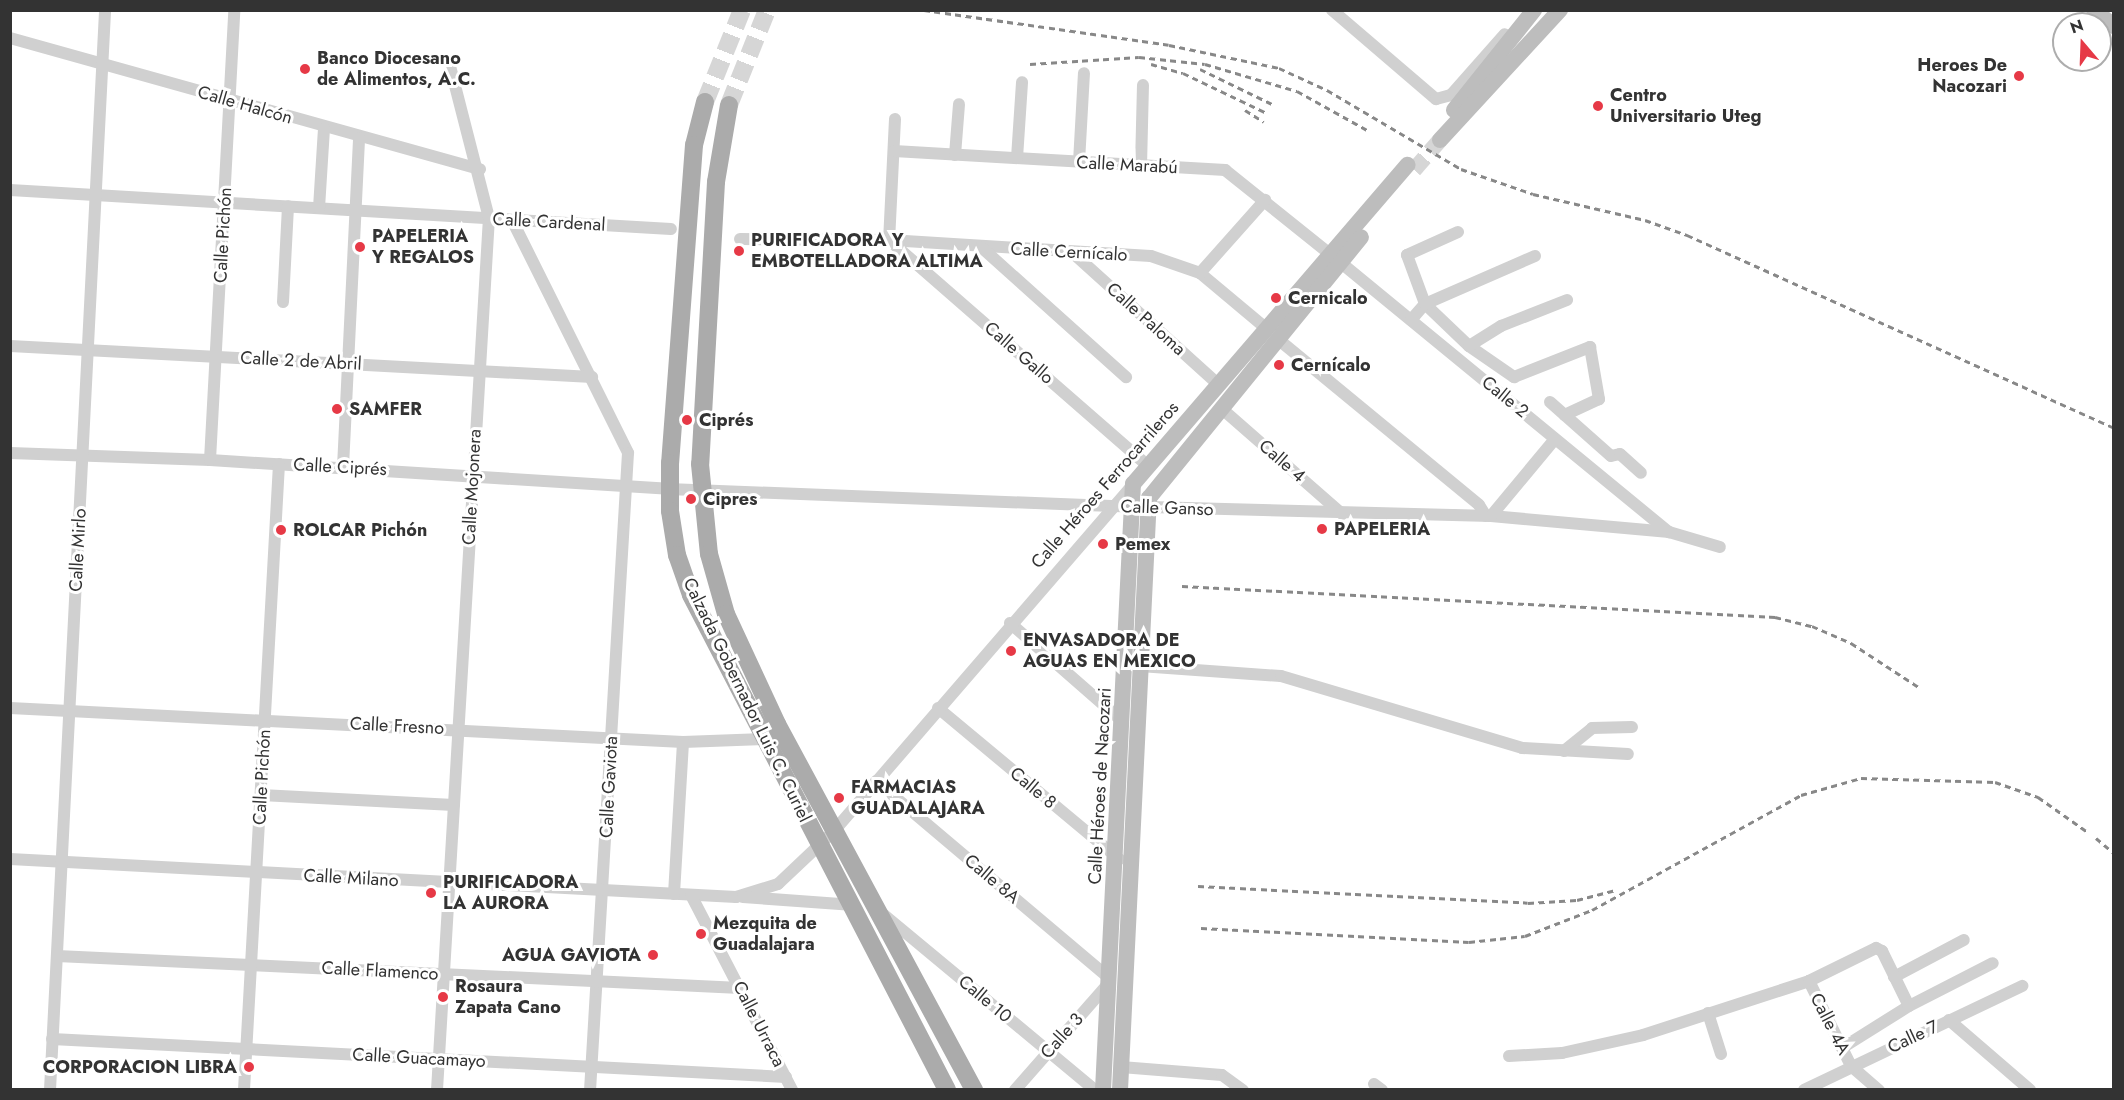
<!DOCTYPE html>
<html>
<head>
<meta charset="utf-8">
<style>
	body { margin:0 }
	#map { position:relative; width:2124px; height:1100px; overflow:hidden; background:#fff; font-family:Jost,sans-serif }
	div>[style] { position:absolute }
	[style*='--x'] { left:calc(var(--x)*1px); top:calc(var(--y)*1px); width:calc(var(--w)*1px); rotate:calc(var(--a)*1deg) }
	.secondary-tunnel>* { height:16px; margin-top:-8px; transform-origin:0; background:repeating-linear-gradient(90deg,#d6d6d6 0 16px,transparent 0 24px) }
	.primary-tunnel>* { height:18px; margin-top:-9px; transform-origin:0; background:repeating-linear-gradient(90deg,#d6d6d6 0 18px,transparent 0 27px) }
	.street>* { height:12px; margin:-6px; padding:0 6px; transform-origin:6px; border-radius:6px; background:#d0d0d0 }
	.secondary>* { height:16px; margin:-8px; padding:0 8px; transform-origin:8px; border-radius:8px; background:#bdbdbd }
	.primary>* { height:18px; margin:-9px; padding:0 9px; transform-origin:9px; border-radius:9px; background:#ababab }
	.rail>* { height:3px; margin-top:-1.5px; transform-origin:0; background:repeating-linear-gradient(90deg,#888 0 6px,transparent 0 10.5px) }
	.dots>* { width:16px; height:16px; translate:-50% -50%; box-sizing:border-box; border:3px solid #fff; border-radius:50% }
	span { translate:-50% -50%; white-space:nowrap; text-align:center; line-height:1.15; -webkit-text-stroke:6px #fff; paint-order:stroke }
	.poi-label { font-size:18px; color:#333; font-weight:700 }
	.left { translate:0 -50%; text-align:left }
	.right { translate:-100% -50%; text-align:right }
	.street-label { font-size:18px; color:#333 }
	.frame { position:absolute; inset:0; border:12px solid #333; pointer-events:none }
	.north { position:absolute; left:2052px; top:12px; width:60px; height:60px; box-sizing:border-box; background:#fff; border:2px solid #adadad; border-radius:50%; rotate:341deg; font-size:16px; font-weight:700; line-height:24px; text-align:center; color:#333 }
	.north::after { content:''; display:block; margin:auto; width:21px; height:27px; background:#e63946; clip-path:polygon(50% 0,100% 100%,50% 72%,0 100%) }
</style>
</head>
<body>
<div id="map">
	<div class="secondary-tunnel">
		<div style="--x:1414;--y:170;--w:40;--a:-49"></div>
	</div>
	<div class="primary-tunnel">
		<div style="--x:705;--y:102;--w:99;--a:-68.1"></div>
		<div style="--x:729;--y:105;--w:102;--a:-68.2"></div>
	</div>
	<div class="street">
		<div style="--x:1332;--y:10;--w:137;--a:40.6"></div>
		<div style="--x:1436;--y:99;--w:16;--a:-15"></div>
		<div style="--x:1451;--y:95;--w:81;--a:-48.5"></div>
		<div style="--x:10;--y:38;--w:488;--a:15.6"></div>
		<div style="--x:895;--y:119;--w:121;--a:92.8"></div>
		<div style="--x:889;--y:240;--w:344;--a:41.1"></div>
		<div style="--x:894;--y:151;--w:332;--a:3.3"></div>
		<div style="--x:1225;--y:170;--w:136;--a:38.7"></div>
		<div style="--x:955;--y:155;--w:51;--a:-85.5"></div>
		<div style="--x:1017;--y:158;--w:76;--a:-86.2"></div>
		<div style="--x:1079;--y:162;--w:89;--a:-86.8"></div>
		<div style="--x:1141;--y:166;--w:81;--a:-88.6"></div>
		<div style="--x:10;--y:190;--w:662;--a:3.38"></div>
		<div style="--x:319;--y:208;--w:80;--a:-86.4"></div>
		<div style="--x:513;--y:222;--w:258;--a:63.5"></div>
		<div style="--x:628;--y:453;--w:638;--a:93.41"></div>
		<div style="--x:1458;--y:232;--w:56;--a:155.7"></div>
		<div style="--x:1407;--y:255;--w:52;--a:69.8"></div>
		<div style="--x:1425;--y:304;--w:61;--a:43.7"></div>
		<div style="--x:1469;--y:346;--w:55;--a:34.6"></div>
		<div style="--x:1514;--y:377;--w:82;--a:-21.5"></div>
		<div style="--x:1590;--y:347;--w:53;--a:80.2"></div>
		<div style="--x:1599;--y:399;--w:38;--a:155"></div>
		<div style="--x:740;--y:239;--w:149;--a:0.4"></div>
		<div style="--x:889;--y:240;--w:262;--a:3.5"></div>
		<div style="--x:1151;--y:256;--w:52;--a:19.1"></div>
		<div style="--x:1200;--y:273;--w:87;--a:39.9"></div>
		<div style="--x:981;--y:247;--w:195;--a:41.9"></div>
		<div style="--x:1074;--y:254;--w:195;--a:42.1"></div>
		<div style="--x:1340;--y:262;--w:426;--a:39.4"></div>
		<div style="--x:1200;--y:273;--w:98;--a:-48.3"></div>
		<div style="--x:283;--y:302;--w:96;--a:-87"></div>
		<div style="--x:1411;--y:320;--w:21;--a:-49"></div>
		<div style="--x:1425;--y:304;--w:120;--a:-23.6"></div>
		<div style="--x:1279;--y:340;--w:259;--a:39.5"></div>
		<div style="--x:1479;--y:505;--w:13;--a:58"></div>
		<div style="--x:10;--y:346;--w:583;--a:3.05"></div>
		<div style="--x:1469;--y:346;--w:38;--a:-32"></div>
		<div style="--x:1501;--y:326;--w:71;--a:-21.5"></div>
		<div style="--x:1550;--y:402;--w:81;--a:41.5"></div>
		<div style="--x:1611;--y:456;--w:9;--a:-13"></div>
		<div style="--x:1620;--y:454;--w:28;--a:42"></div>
		<div style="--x:1221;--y:408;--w:161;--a:41.2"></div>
		<div style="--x:10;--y:453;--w:200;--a:2"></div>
		<div style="--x:210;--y:460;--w:459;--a:3.6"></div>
		<div style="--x:668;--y:489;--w:444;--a:2.2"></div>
		<div style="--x:1112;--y:506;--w:379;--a:1.5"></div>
		<div style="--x:1491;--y:516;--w:179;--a:5.1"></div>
		<div style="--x:1669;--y:532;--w:53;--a:16.4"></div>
		<div style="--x:210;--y:460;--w:451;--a:-86.9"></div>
		<div style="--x:343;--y:467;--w:329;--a:-87.2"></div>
		<div style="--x:1491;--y:516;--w:100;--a:-50.3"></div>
		<div style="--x:1010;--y:623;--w:150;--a:41.2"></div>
		<div style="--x:1140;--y:666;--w:141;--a:4.1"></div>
		<div style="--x:1281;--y:676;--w:252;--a:16.6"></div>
		<div style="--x:1522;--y:748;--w:106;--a:3.2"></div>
		<div style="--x:10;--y:708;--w:674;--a:2.89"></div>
		<div style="--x:683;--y:742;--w:81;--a:-2.1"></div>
		<div style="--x:764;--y:739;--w:7;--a:-45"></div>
		<div style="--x:938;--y:708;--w:236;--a:39.8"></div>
		<div style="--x:1564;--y:751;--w:36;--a:-39"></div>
		<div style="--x:1592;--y:728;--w:40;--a:-1.4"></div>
		<div style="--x:876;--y:781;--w:305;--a:40.2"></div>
		<div style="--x:261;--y:795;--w:193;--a:3"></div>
		<div style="--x:10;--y:859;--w:727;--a:3"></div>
		<div style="--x:736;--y:897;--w:44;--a:-17.2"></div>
		<div style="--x:778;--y:884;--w:77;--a:-43.4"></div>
		<div style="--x:834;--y:831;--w:458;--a:-49.2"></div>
		<div style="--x:674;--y:894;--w:152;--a:-86.6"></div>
		<div style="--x:691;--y:895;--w:220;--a:62.6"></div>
		<div style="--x:743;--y:897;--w:111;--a:4.1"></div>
		<div style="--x:883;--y:914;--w:276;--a:39.7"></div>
		<div style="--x:57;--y:956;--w:684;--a:2.68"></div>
		<div style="--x:1894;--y:977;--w:79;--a:-27.9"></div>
		<div style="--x:1809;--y:981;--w:95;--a:63.7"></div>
		<div style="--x:1851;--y:1066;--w:37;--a:41"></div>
		<div style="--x:1708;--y:1013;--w:43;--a:72.4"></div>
		<div style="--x:1949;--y:1020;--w:107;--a:40.8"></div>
		<div style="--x:52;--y:1039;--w:735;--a:2.96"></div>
		<div style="--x:1842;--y:1048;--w:79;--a:-32.1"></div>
		<div style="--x:1909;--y:1006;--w:94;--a:-27.1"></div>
		<div style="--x:1509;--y:1056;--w:53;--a:-3.2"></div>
		<div style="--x:1562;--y:1053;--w:83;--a:-12.5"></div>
		<div style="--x:1643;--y:1035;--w:175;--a:-18"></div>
		<div style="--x:1809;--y:981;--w:75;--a:-26.2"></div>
		<div style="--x:1876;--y:948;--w:7;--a:27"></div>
		<div style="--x:1882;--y:951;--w:61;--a:63.9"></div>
		<div style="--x:1121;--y:1067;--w:101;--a:4.5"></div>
		<div style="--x:1222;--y:1075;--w:26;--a:36"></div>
		<div style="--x:1374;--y:1084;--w:10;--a:37"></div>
		<div style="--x:50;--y:1090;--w:1081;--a:-87.08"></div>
		<div style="--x:244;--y:1090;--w:627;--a:-86.8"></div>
		<div style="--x:437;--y:1090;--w:874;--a:-86.59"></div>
		<div style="--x:489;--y:218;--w:161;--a:-104.4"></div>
		<div style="--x:1015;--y:1090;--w:142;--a:-48.7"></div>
		<div style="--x:1804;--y:1090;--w:242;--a:-25.5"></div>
	</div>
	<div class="secondary">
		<div style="--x:2094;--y:10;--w:26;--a:39"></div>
		<div style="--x:1454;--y:110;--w:128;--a:-51.3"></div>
		<div style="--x:1440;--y:140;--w:177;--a:-47.3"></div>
		<div style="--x:1103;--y:1090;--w:607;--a:-87.17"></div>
		<div style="--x:1133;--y:484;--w:421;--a:-49.3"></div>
		<div style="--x:1120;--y:1090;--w:593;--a:-87.2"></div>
		<div style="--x:1149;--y:498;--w:336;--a:-50.9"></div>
	</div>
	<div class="primary">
		<div style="--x:705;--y:102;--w:44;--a:104.3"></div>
		<div style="--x:694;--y:145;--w:319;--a:94.3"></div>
		<div style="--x:670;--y:463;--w:48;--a:90"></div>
		<div style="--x:670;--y:511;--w:45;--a:81"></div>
		<div style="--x:677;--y:555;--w:42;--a:70.7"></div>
		<div style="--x:691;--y:595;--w:557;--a:62.65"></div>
		<div style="--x:729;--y:105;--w:78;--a:99.6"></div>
		<div style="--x:716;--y:182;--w:282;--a:93.2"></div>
		<div style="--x:700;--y:464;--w:90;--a:84.3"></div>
		<div style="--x:709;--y:554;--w:62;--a:74.2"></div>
		<div style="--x:726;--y:614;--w:121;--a:65.1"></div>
		<div style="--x:777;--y:724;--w:416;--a:61.7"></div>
	</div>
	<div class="rail">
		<div style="--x:924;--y:10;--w:247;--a:8.1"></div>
		<div style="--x:1169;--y:45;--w:112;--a:11.8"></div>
		<div style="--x:1279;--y:68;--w:53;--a:24.6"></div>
		<div style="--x:1327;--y:90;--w:156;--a:30.5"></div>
		<div style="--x:1461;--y:169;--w:76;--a:19.1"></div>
		<div style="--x:1533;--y:194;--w:115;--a:13.1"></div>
		<div style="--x:1645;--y:220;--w:45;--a:19.7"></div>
		<div style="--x:1687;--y:235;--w:469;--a:24.3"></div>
		<div style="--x:1030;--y:64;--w:109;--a:-3.7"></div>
		<div style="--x:1139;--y:57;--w:66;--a:6.1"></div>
		<div style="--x:1205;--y:64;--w:96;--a:16.4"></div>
		<div style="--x:1297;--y:91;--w:82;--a:29.1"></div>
		<div style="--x:1151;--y:64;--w:33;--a:16"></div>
		<div style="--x:1183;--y:73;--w:93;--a:25.5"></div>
		<div style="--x:1200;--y:69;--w:82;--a:25.9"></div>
		<div style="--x:1245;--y:110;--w:22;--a:32"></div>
		<div style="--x:1182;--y:586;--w:594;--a:2.99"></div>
		<div style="--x:1775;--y:617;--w:38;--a:14"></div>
		<div style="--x:1812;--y:626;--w:43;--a:23.6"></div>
		<div style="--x:1851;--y:643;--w:82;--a:33.1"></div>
		<div style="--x:2096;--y:838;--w:23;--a:40"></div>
		<div style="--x:1198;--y:886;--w:330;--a:2.9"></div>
		<div style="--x:1528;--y:903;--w:49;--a:-3.5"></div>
		<div style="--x:1577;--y:900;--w:40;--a:-14.4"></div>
		<div style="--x:1201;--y:928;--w:268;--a:3"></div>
		<div style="--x:1469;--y:942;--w:56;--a:-6.1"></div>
		<div style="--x:1525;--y:936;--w:72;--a:-21.2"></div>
		<div style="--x:1592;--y:910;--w:239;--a:-28.8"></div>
		<div style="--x:1801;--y:795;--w:62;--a:-15.8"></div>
		<div style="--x:1861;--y:778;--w:134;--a:1.7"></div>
		<div style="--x:1995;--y:782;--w:46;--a:19.2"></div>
		<div style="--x:2038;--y:797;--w:62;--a:35.2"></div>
	</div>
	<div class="dots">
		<div style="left:305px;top:69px;background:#e63946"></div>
		<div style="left:2019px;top:76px;background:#e63946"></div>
		<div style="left:1598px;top:106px;background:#e63946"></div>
		<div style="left:360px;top:247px;background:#e63946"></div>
		<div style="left:739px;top:251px;background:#e63946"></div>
		<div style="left:1276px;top:298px;background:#e63946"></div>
		<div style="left:1279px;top:365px;background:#e63946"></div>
		<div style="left:337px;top:409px;background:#e63946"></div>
		<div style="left:687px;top:420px;background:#e63946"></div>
		<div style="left:691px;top:499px;background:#e63946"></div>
		<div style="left:1322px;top:529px;background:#e63946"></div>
		<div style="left:281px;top:530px;background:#e63946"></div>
		<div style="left:1103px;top:544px;background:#e63946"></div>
		<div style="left:1011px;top:651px;background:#e63946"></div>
		<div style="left:839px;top:798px;background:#e63946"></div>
		<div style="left:431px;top:893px;background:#e63946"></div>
		<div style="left:701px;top:934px;background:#e63946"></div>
		<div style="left:653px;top:955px;background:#e63946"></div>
		<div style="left:443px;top:997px;background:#e63946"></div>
		<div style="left:249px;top:1067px;background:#e63946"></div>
	</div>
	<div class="poi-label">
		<span class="left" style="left:317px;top:69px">Banco Diocesano<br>de Alimentos, A.C.</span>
		<span class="right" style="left:2007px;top:76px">Heroes De<br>Nacozari</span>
		<span class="left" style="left:1610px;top:106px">Centro<br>Universitario Uteg</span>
		<span class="left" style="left:372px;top:247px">PAPELERIA<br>Y REGALOS</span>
		<span class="left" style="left:751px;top:251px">PURIFICADORA Y<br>EMBOTELLADORA ALTIMA</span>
		<span class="left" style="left:1288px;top:298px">Cernicalo</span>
		<span class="left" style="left:1291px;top:365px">Cernícalo</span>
		<span class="left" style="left:349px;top:409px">SAMFER</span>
		<span class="left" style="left:699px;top:420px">Ciprés</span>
		<span class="left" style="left:703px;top:499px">Cipres</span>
		<span class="left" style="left:1334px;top:529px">PAPELERIA</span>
		<span class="left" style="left:293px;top:530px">ROLCAR Pichón</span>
		<span class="left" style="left:1115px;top:544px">Pemex</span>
		<span class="left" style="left:1023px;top:651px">ENVASADORA DE<br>AGUAS EN MEXICO</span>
		<span class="left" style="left:851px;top:798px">FARMACIAS<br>GUADALAJARA</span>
		<span class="left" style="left:443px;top:893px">PURIFICADORA<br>LA AURORA</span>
		<span class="left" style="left:713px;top:934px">Mezquita de<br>Guadalajara</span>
		<span class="right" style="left:641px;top:955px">AGUA GAVIOTA</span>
		<span class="left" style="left:455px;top:997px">Rosaura<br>Zapata Cano</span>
		<span class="right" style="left:237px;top:1067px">CORPORACION LIBRA</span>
	</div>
	<div class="street-label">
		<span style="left:245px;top:105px;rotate:16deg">Calle Halcón</span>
		<span style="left:1127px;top:165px;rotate:3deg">Calle Marabú</span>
		<span style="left:549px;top:222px;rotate:3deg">Calle Cardenal</span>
		<span style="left:223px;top:235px;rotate:-87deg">Calle Pichón</span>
		<span style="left:1069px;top:252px;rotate:3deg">Calle Cernícalo</span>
		<span style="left:1146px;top:319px;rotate:42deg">Calle Paloma</span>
		<span style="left:1019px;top:353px;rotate:41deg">Calle Gallo</span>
		<span style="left:301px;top:361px;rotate:3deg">Calle 2 de Abril</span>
		<span style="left:1505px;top:397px;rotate:39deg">Calle 2</span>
		<span style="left:1282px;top:461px;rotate:41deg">Calle 4</span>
		<span style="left:340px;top:467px;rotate:3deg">Calle Ciprés</span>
		<span style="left:1105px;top:485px;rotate:-49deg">Calle Héroes Ferrocarrileros</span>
		<span style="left:472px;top:487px;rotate:-87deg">Calle Mojonera</span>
		<span style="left:1167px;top:508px;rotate:2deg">Calle Ganso</span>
		<span style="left:78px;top:550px;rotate:-87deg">Calle Mirlo</span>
		<span style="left:747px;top:700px;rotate:64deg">Calzada Gobernador Luis C. Curiel</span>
		<span style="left:397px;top:726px;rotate:3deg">Calle Fresno</span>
		<span style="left:262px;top:777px;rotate:-87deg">Calle Pichón</span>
		<span style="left:1100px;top:786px;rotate:-87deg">Calle Héroes de Nacozari</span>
		<span style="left:609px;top:787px;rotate:-87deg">Calle Gaviota</span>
		<span style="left:1033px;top:788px;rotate:40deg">Calle 8</span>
		<span style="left:351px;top:878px;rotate:3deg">Calle Milano</span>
		<span style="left:992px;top:879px;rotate:40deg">Calle 8A</span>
		<span style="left:380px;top:971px;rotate:3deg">Calle Flamenco</span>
		<span style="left:985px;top:999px;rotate:40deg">Calle 10</span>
		<span style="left:759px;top:1024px;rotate:63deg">Calle Urraca</span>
		<span style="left:1830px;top:1024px;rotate:63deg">Calle 4A</span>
		<span style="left:1062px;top:1036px;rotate:-48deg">Calle 3</span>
		<span style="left:1913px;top:1037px;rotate:-25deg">Calle 7</span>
		<span style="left:419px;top:1058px;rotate:3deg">Calle Guacamayo</span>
	</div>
	<div class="frame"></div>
	<div class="north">N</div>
</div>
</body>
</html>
